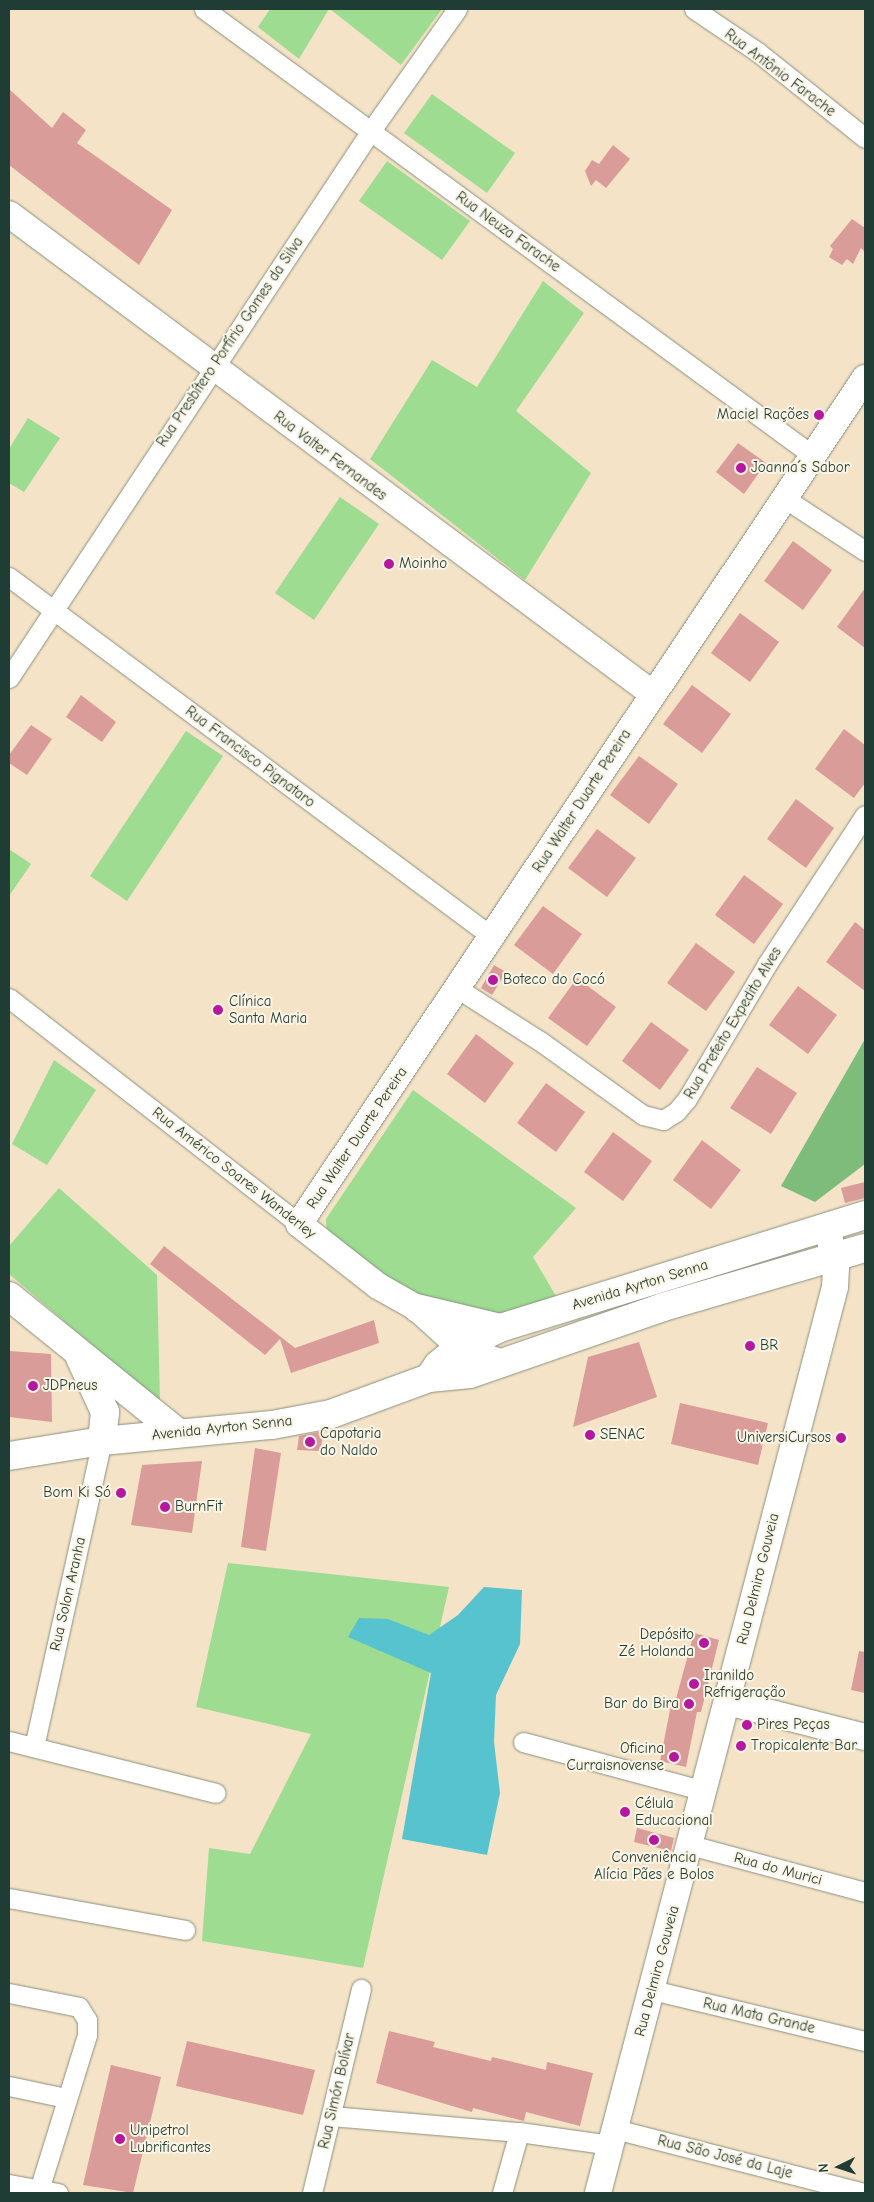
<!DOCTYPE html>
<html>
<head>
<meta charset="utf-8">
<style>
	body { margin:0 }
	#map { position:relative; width:874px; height:2202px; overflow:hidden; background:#f4e3c7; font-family:"Comic Neue",sans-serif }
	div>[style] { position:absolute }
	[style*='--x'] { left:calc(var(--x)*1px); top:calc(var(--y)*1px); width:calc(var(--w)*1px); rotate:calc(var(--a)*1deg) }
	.green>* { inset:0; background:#9ddc91 }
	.forest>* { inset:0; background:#7ebc7b }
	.water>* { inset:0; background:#56c3ce }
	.building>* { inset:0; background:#da9c98 }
	.roads { filter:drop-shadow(0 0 1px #8a907e) drop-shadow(0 0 1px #8a907e) }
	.street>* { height:19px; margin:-9.5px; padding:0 9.5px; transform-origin:9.5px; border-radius:9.5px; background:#fff }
	.secondary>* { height:26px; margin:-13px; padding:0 13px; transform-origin:13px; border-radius:13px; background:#fff }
	.primary>* { height:28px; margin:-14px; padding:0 14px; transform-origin:14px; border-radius:14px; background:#fff }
	.dots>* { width:14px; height:14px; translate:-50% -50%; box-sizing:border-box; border:2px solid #fcf5e5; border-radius:50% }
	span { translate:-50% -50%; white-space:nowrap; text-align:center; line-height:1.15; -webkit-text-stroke:4px #fcf5e5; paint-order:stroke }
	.street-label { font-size:15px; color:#1f3d34 }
	.poi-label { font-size:15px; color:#1f3d34 }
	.right { translate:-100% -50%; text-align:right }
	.left { translate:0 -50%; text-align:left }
	.frame { position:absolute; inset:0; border:10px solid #1f3d34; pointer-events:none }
	.north { position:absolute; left:814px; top:2142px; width:50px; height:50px; -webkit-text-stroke:4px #fcf5e5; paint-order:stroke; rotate:266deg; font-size:14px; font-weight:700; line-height:20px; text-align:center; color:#1f3d34 }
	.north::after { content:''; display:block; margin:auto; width:18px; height:22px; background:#1f3d34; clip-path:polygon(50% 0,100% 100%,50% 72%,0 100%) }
</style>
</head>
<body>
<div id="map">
	<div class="green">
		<div style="clip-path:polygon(270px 9px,329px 9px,299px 59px,258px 27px)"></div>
		<div style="clip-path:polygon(330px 9px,442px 9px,401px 65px)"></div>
		<div style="clip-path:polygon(432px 94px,515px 153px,487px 193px,404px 133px)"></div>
		<div style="clip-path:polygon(387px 161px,470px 221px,442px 260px,359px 201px)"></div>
		<div style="clip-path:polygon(543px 281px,584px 313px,516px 411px,591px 473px,525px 580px,370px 459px,432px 360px,477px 387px)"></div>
		<div style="clip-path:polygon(28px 418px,60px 438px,24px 492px,9px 483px,9px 449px)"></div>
		<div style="clip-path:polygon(340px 497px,379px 524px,314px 620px,275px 593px)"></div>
		<div style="clip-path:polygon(186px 731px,223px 756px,127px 901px,90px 876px)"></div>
		<div style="clip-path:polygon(9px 849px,31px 864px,9px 896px)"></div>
		<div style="clip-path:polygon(54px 1060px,96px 1090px,47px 1165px,12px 1144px)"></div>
		<div style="clip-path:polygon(413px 1090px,576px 1208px,533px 1257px,560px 1303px,497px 1320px,413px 1294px,327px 1236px,326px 1219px)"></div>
		<div style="clip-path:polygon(59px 1188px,157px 1275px,160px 1403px,9px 1274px,9px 1246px)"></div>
		<div style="clip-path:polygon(228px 1563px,449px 1587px,363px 1968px,202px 1941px,209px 1848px,250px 1854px,311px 1734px,196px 1707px)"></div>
	</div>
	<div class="forest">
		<div style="clip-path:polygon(865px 1039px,865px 1164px,815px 1202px,781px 1186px)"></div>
	</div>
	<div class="water">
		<div style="clip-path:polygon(484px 1587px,522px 1590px,520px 1644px,496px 1695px,494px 1742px,500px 1793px,487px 1855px,402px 1839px,431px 1673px,348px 1637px,359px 1618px,388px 1619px,429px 1635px,458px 1615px)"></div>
	</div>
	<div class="building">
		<div style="clip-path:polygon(9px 89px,52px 128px,63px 112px,86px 130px,77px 143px,172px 210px,139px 265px,9px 165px)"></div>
		<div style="clip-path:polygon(613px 145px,630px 159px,606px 188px,596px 180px,591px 186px,585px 171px,592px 160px,599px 164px)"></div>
		<div style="clip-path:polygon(852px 219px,865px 228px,865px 252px,861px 248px,853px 264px,847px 259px,842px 265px,829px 257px,833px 249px,830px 246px)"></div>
		<div style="clip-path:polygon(738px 443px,766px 463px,744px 494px,716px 472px)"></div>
		<div style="clip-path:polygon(793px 541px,832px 570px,803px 610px,764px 581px)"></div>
		<div style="clip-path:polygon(865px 588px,865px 648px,837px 627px)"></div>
		<div style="clip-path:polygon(740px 613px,779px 642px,750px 682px,711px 653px)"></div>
		<div style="clip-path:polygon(692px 685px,731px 714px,702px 753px,663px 724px)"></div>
		<div style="clip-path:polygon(81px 695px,116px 722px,102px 742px,66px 717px)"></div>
		<div style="clip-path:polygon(31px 725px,52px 739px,27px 775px,9px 763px,9px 755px)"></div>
		<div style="clip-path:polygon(844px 729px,865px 745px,865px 783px,854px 798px,815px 769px)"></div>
		<div style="clip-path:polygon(639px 756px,678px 784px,649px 824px,610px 795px)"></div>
		<div style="clip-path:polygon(796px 799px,834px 828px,806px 868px,767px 839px)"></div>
		<div style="clip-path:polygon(597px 829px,636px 858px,607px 897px,568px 868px)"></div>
		<div style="clip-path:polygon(744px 875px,783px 904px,754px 944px,715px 915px)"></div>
		<div style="clip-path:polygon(543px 906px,582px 934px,553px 974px,514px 945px)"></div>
		<div style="clip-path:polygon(855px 922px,865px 930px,865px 991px,826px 962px)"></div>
		<div style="clip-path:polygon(696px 943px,735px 972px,706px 1011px,667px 983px)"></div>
		<div style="clip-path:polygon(494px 965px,506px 972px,492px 995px,481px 988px)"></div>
		<div style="clip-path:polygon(577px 978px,616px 1007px,587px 1046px,548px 1018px)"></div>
		<div style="clip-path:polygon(798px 986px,837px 1015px,808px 1054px,769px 1025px)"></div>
		<div style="clip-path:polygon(651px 1022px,689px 1050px,660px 1090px,622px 1061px)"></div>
		<div style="clip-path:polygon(476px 1034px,514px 1063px,485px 1103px,447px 1074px)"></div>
		<div style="clip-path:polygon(757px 1067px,797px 1093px,771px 1134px,730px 1108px)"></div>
		<div style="clip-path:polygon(546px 1083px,585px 1112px,556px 1152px,517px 1123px)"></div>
		<div style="clip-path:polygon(613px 1132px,652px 1161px,623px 1201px,584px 1172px)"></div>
		<div style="clip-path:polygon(702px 1140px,741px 1170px,711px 1209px,673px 1180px)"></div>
		<div style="clip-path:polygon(865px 1182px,865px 1198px,845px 1203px,841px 1188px)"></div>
		<div style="clip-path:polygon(164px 1246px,295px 1348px,374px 1320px,379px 1343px,291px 1373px,280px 1339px,265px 1355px,150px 1264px)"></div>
		<div style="clip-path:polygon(639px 1342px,657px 1397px,573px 1427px,588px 1357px)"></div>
		<div style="clip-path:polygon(9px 1351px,51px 1354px,52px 1422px,9px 1417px)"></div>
		<div style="clip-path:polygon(680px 1403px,768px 1423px,758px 1465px,671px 1444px)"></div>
		<div style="clip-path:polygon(324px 1431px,320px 1451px,297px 1450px,299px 1436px)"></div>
		<div style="clip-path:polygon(255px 1448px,281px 1453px,266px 1551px,241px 1547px)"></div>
		<div style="clip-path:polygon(202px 1461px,192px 1533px,131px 1525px,142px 1465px)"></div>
		<div style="clip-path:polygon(694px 1633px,719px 1640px,701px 1712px,697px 1712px,686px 1767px,660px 1761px,671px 1705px,674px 1706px,677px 1695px)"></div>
		<div style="clip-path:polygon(859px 1651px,865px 1652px,865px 1693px,851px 1690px)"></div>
		<div style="clip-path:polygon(637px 1828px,674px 1838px,671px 1851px,634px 1842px)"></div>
		<div style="clip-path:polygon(389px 2031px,435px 2042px,433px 2047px,491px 2061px,492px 2057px,546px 2070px,547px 2062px,593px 2073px,580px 2126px,526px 2112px,524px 2121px,473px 2108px,472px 2112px,376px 2083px)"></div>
		<div style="clip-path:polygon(187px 2041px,315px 2070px,303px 2115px,176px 2086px)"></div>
		<div style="clip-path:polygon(111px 2065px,161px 2077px,133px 2193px,83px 2185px)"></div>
	</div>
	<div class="roads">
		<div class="street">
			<div style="--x:204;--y:9;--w:754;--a:36.26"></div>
			<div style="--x:694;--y:9;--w:78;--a:34.1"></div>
			<div style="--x:759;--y:53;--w:136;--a:38.7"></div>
			<div style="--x:784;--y:498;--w:97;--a:33.2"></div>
			<div style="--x:9;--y:577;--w:601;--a:36.68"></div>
			<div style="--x:9;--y:678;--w:655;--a:-56.53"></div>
			<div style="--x:370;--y:132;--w:151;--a:-54.7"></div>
			<div style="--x:457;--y:988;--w:98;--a:32.6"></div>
			<div style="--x:540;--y:1041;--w:127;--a:35.7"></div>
			<div style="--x:643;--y:1115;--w:21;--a:14"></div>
			<div style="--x:663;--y:1120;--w:15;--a:-32"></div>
			<div style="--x:676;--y:1112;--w:17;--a:-50"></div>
			<div style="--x:687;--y:1099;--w:157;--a:-59.3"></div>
			<div style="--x:767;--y:964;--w:178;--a:-56.7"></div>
			<div style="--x:9;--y:998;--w:368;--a:37.9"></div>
			<div style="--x:9;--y:1741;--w:213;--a:14.1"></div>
			<div style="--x:523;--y:1742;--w:188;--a:15.1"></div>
			<div style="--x:34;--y:1747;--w:313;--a:-77.5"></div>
			<div style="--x:690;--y:1845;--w:181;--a:15"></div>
			<div style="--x:9;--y:1898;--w:179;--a:10.3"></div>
			<div style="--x:652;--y:1990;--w:219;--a:13.5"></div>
			<div style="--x:9;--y:1993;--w:71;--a:11.3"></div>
			<div style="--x:79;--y:2007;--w:15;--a:58"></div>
			<div style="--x:87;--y:2020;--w:15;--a:90"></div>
			<div style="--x:87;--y:2035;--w:162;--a:107.2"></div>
			<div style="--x:9;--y:2086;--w:58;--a:11.9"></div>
			<div style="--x:331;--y:2116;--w:189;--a:4.9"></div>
			<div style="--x:519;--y:2132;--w:92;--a:8.1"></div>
			<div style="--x:615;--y:2129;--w:258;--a:14.4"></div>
			<div style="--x:9;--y:2184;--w:50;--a:10.4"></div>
			<div style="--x:312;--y:2193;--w:210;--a:-76.5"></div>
			<div style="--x:502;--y:2193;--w:63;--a:-74.4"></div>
		</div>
		<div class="secondary">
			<div style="--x:9;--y:214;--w:803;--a:36.7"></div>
			<div style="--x:499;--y:1362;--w:42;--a:-159"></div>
			<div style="--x:460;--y:1347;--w:58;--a:-137.8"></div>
			<div style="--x:417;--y:1308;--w:45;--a:-150.6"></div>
			<div style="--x:378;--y:1286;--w:100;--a:-141.9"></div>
			<div style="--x:299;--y:1224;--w:1018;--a:-56.22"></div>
			<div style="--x:728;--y:1702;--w:141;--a:14.3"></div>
			<div style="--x:598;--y:2193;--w:936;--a:-75.34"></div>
			<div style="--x:835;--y:1287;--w:21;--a:-87"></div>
			<div style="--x:836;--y:1266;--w:40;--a:-103"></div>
		</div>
		<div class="primary">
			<div style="--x:9;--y:1296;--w:216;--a:39"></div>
			<div style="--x:417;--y:1308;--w:85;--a:13.5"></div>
			<div style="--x:80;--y:1358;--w:60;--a:65.2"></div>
			<div style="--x:105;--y:1412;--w:29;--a:96"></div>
			<div style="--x:429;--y:1378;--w:16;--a:-55"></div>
			<div style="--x:438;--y:1365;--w:28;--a:-39"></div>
			<div style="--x:460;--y:1347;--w:44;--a:-25.4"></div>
			<div style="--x:500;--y:1328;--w:382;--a:-17.2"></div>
			<div style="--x:9;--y:1456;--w:94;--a:-9.2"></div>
			<div style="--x:102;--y:1441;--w:171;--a:-5.4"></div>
			<div style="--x:272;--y:1425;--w:60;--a:-10.6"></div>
			<div style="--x:331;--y:1414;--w:104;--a:-20.2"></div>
			<div style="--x:429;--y:1378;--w:41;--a:-5.6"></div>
			<div style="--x:470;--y:1374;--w:204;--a:-19.1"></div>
			<div style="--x:663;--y:1307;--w:210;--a:-16.3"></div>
		</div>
	</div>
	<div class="dots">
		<div style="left:819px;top:415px;background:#b5179e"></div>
		<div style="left:741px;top:468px;background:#b5179e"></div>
		<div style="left:389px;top:564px;background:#b5179e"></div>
		<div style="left:493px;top:980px;background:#b5179e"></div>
		<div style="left:218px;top:1010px;background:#b5179e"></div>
		<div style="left:750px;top:1346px;background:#b5179e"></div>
		<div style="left:33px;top:1386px;background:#b5179e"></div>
		<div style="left:590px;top:1435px;background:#b5179e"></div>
		<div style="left:841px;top:1438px;background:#b5179e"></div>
		<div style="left:310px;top:1442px;background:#b5179e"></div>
		<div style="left:121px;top:1493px;background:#b5179e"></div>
		<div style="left:165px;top:1507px;background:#b5179e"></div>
		<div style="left:704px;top:1643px;background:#b5179e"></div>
		<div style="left:694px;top:1684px;background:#b5179e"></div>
		<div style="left:689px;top:1704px;background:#b5179e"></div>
		<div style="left:747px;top:1725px;background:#b5179e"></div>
		<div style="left:741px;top:1746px;background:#b5179e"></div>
		<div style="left:674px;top:1757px;background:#b5179e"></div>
		<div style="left:625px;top:1812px;background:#b5179e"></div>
		<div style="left:654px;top:1840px;background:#b5179e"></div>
		<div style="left:120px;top:2139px;background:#b5179e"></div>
	</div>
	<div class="street-label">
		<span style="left:780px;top:73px;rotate:37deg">Rua Antônio Farache</span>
		<span style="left:508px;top:232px;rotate:36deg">Rua Neuza Farache</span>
		<span style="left:230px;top:342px;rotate:-56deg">Rua Presbítero Porfírio Gomes da Silva</span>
		<span style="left:330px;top:456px;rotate:37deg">Rua Valter Fernandes</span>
		<span style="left:250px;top:757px;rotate:37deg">Rua Francisco Pignataro</span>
		<span style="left:582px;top:801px;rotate:-57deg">Rua Walter Duarte Pereira</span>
		<span style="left:733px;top:1023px;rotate:-59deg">Rua Prefeito Expedito Alves</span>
		<span style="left:357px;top:1138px;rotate:-56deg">Rua Walter Duarte Pereira</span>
		<span style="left:234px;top:1173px;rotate:38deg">Rua Américo Soares Wanderley</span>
		<span style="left:640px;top:1285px;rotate:-17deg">Avenida Ayrton Senna</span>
		<span style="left:222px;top:1428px;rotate:-6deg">Avenida Ayrton Senna</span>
		<span style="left:758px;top:1579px;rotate:-76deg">Rua Delmiro Gouveia</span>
		<span style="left:68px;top:1594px;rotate:-77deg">Rua Solon Aranha</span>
		<span style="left:778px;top:1869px;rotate:15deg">Rua do Murici</span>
		<span style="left:657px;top:1971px;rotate:-75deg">Rua Delmiro Gouveia</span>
		<span style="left:759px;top:2016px;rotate:13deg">Rua Mata Grande</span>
		<span style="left:337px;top:2091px;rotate:-77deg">Rua Simón Bolívar</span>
		<span style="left:725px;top:2157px;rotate:14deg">Rua São José da Laje</span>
	</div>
	<div class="poi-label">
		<span class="right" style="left:809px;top:415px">Maciel Rações</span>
		<span class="left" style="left:751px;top:468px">Joanna´s Sabor</span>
		<span class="left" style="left:399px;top:564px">Moinho</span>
		<span class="left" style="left:503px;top:980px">Boteco do Cocó</span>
		<span class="left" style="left:229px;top:1010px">Clínica<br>Santa Maria</span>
		<span class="left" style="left:760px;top:1346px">BR</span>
		<span class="left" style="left:43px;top:1386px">JDPneus</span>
		<span class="left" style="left:320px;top:1442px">Capotaria<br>do Naldo</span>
		<span class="left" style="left:600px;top:1435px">SENAC</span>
		<span class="right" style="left:831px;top:1438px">UniversiCursos</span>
		<span class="right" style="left:111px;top:1493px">Bom Ki Só</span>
		<span class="left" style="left:175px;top:1507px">BurnFit</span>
		<span class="right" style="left:694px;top:1643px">Depósito<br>Zé Holanda</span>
		<span class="left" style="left:704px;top:1684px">Iranildo<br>Refrigeração</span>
		<span class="right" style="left:679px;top:1704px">Bar do Bira</span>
		<span class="left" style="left:757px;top:1725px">Pires Peças</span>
		<span class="left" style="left:751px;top:1746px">Tropicalente Bar</span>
		<span class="right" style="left:664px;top:1757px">Oficina<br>Curraisnovense</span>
		<span class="left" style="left:635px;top:1812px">Célula<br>Educacional</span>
		<span style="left:654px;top:1866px">Conveniência<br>Alícia Pães e Bolos</span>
		<span class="left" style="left:130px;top:2139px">Unipetrol<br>Lubrificantes</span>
	</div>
	<div class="frame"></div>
	<div class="north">N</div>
</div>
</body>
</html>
